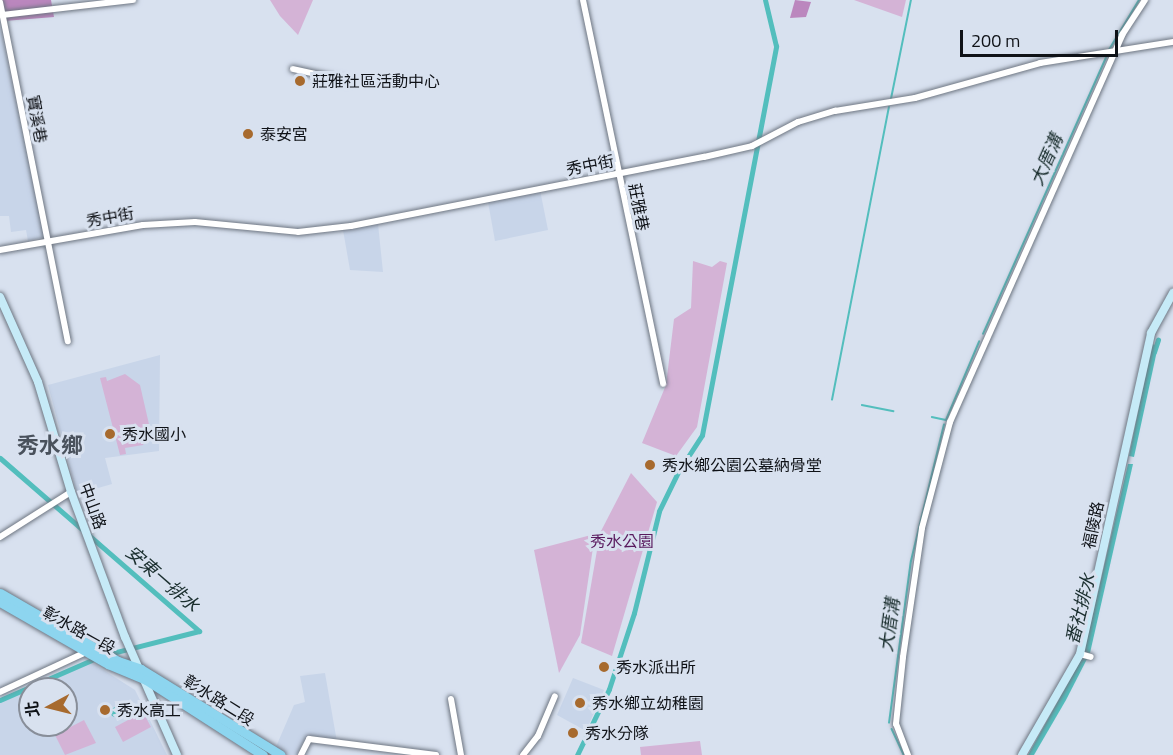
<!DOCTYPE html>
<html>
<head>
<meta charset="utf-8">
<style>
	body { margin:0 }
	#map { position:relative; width:1173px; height:755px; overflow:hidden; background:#d8e1ef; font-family:"Titillium Web","Noto Sans TC",sans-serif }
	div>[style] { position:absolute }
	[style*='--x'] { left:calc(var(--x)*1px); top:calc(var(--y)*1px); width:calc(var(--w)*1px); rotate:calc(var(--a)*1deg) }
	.built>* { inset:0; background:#c8d5e9 }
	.green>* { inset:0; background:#d4b3d6 }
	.forest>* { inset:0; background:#bb87be }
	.water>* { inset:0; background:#53bebd }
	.stream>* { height:1.5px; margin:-0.75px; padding:0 0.75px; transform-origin:0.75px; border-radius:0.75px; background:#53bebd }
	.canal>* { height:5px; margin:-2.5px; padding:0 2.5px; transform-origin:2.5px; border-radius:2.5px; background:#53bebd }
	.roads { filter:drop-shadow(0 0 2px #6e7682) drop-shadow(0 0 2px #6e7682) }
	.street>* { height:6px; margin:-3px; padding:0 3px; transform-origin:3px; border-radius:3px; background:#fff }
	.secondary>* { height:8px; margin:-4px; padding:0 4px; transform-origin:4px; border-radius:4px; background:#c6eaf7 }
	.primary>* { height:9px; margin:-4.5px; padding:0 4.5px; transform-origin:4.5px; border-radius:4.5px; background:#8dd5ef }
	.dots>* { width:16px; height:16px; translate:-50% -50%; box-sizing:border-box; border:3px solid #d8e1ef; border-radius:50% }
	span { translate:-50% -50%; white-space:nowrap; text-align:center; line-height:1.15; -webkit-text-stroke:6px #d8e1ef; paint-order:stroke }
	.poi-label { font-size:16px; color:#0f1217 }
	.left { translate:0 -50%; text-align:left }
	.street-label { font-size:16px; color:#0f1217 }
	.park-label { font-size:16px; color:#591a5e }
	.water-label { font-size:18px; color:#1a2e2e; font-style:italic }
	.district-label { font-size:22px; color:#49515c; font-weight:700 }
	.north { position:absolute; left:18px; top:677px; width:60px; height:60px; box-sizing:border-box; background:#d8e1ef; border:2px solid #888e99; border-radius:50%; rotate:263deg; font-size:16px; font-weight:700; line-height:24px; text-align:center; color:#0f1217 }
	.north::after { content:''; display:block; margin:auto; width:21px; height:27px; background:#a76a2e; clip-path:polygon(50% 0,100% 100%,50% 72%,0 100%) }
	.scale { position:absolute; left:960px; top:30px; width:158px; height:27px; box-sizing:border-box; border:3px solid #0f1217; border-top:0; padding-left:8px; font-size:18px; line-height:21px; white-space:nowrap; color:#0f1217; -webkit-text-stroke:4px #d8e1ef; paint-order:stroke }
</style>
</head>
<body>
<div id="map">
	<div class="built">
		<div style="clip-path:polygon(0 25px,44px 237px,28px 241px,26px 230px,11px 232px,9px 216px,0 216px)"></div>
		<div style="clip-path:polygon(540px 190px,548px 230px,495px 241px,488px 202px)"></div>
		<div style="clip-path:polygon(378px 224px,383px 272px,350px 270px,343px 230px)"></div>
		<div style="clip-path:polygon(160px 355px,159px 451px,105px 458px,112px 484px,77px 494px,48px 385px)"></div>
		<div style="clip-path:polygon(evenodd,91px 662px,135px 690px,167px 755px,0 755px,0 702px,91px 662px,30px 689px,66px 689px,66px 725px,30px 725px,30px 689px)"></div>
		<div style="clip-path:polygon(325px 673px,337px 742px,303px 742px,297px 755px,284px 755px,275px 749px,294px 705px,305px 702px,300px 676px)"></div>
		<div style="clip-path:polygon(573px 678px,604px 690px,586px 731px,557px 715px)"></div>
	</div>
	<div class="green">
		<div style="clip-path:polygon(270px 0,313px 0,298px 35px,280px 16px)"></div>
		<div style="clip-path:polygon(854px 0,906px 0,902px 17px)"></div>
		<div style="clip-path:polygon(693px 261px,712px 267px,720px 261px,727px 263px,697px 427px,676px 456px,642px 443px,666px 385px,674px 319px,691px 308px)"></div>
		<div style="clip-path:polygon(125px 374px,140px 385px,151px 433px,143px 445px,125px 448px,126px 454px,120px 455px,100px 378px,106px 377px,107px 381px)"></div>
		<div style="clip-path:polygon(631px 473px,657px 502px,612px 656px,581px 643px,600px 533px)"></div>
		<div style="clip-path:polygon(595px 534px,580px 635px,559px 673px,534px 550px)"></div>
		<div style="clip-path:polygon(143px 712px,151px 727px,123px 742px,115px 727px)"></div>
		<div style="clip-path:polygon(84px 720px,96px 743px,65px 755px,55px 735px)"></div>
		<div style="clip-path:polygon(700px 741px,702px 755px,641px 755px,640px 747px)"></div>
	</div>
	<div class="forest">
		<div style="clip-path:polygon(0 0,51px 0,54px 17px,4px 21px)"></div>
		<div style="clip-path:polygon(795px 0,811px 2px,806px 17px,790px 18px)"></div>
	</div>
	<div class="water">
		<div style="clip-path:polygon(1152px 344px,1158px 346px,1134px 457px,1129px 456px)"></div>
		<div style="clip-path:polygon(1128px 464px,1133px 464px,1090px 653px,1084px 652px)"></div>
		<div style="clip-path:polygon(1082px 658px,1087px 659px,1066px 700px,1034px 755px,1028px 755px)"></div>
		<div style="clip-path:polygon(130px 700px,135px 712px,120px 719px,112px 716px,109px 710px)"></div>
	</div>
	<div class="stream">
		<div style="--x:1109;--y:50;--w:58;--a:-59"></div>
		<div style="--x:891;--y:99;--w:101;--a:-78.6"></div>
		<div style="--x:983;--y:334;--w:305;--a:-66"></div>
		<div style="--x:832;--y:400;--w:298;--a:-79"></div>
		<div style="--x:862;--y:405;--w:32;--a:11"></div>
		<div style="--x:932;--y:417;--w:14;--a:12"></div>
		<div style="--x:946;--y:420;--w:85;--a:-67.1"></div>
		<div style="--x:889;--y:723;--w:163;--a:-82.3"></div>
		<div style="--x:911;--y:561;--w:140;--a:-76.4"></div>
		<div style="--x:892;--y:729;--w:29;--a:65"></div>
	</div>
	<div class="canal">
		<div style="--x:1154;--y:352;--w:13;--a:-72"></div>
		<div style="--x:0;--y:458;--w:264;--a:41"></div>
		<div style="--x:199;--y:631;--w:94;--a:165.8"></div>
		<div style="--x:0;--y:700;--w:105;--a:-23.6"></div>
		<div style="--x:577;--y:755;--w:73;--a:-64.1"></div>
		<div style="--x:609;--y:689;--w:80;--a:-71.8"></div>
		<div style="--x:634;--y:613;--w:105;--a:-76.2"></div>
		<div style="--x:659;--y:511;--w:43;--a:-64"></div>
		<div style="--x:678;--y:472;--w:44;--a:-57"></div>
		<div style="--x:702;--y:435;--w:396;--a:-79.2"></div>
		<div style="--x:776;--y:46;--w:47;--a:-103.4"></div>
	</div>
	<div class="roads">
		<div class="street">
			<div style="--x:583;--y:0;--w:392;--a:78.2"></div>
			<div style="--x:0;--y:2;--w:346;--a:78.7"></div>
			<div style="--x:3;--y:15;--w:131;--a:-6.6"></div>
			<div style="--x:293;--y:69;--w:56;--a:12.3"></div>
			<div style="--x:0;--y:250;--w:145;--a:-9.9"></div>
			<div style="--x:143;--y:225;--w:52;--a:-3.3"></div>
			<div style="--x:195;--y:222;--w:103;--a:5.5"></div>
			<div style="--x:298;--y:232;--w:53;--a:-6.5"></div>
			<div style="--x:351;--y:226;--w:360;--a:-11.1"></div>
			<div style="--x:704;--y:157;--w:49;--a:-12.9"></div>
			<div style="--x:752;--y:146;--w:52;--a:-27.6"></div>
			<div style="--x:798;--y:122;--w:39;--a:-17"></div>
			<div style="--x:835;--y:111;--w:81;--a:-9.2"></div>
			<div style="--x:915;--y:98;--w:130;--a:-15.6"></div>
			<div style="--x:1040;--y:63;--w:135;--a:-9"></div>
			<div style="--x:0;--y:537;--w:84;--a:-32.4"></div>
			<div style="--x:1080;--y:654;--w:11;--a:15"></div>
			<div style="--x:0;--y:692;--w:95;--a:-24.9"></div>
			<div style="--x:451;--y:699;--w:57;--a:79.9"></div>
			<div style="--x:301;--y:755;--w:18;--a:-63"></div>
			<div style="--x:309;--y:739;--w:128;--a:7.2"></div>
			<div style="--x:523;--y:755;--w:24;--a:-52"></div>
			<div style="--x:538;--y:736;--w:43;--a:-67"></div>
			<div style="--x:908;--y:755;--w:33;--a:-111"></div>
			<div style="--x:896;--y:724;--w:67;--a:-84"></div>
			<div style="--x:903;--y:657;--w:130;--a:-81.6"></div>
			<div style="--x:922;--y:528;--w:110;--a:-75.2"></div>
			<div style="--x:950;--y:422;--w:424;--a:-66"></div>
			<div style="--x:1122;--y:35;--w:42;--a:-56.7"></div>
		</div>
		<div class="secondary">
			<div style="--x:0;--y:297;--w:93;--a:65.9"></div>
			<div style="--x:38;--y:382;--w:115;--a:73.3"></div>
			<div style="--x:71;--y:492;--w:155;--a:69.6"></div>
			<div style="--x:125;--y:637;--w:129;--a:66.2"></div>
			<div style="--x:1022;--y:755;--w:116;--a:-60.1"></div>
			<div style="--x:1080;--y:654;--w:329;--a:-77.5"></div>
			<div style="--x:1151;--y:333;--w:46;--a:-61.2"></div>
		</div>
		<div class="primary">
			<div style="--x:0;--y:593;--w:136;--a:30"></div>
			<div style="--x:118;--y:661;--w:24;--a:19"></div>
			<div style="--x:141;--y:669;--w:164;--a:31.6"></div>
			<div style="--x:0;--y:602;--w:125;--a:29.9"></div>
			<div style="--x:108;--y:664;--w:41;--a:22.8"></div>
			<div style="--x:146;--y:680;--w:139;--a:32.7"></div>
		</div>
	</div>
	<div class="dots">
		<div style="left:300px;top:81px;background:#a76a2e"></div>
		<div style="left:248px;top:134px;background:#a76a2e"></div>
		<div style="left:110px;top:434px;background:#a76a2e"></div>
		<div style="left:650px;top:465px;background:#a76a2e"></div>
		<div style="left:604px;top:667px;background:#a76a2e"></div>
		<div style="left:580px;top:703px;background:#a76a2e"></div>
		<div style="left:105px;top:710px;background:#a76a2e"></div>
		<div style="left:573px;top:733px;background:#a76a2e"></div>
	</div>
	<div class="poi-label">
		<span class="left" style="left:312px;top:81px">莊雅社區活動中心</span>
		<span class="left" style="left:260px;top:134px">泰安宮</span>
		<span class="left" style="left:122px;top:434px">秀水國小</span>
		<span class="left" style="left:662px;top:465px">秀水鄉公園公墓納骨堂</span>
		<span class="left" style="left:616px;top:667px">秀水派出所</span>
		<span class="left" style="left:592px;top:703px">秀水鄉立幼稚園</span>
		<span class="left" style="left:117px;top:710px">秀水高工</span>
		<span class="left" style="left:585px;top:733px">秀水分隊</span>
	</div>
	<div class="street-label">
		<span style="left:37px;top:119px;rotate:79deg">寶溪巷</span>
		<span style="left:590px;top:165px;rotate:-11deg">秀中街</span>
		<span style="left:639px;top:207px;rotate:79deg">莊雅巷</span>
		<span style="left:110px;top:217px;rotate:-10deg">秀中街</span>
		<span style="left:93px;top:506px;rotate:70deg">中山路</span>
		<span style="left:1093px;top:525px;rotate:-78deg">福陵路</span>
		<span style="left:79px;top:630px;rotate:29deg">彰水路一段</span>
		<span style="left:219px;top:700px;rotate:32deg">彰水路二段</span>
	</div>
	<div class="park-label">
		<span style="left:622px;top:541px">秀水公園</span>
	</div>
	<div class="water-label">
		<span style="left:1047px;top:160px;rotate:-66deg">大厝溝</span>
		<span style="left:162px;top:579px;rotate:41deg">安東一排水</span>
		<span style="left:1081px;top:609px;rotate:-76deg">番社排水</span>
		<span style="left:890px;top:625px;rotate:-82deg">大厝溝</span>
	</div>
	<div class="district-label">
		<span style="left:50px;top:446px">秀水鄉</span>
	</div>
	<div class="north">北</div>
	<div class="scale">200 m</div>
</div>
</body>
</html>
